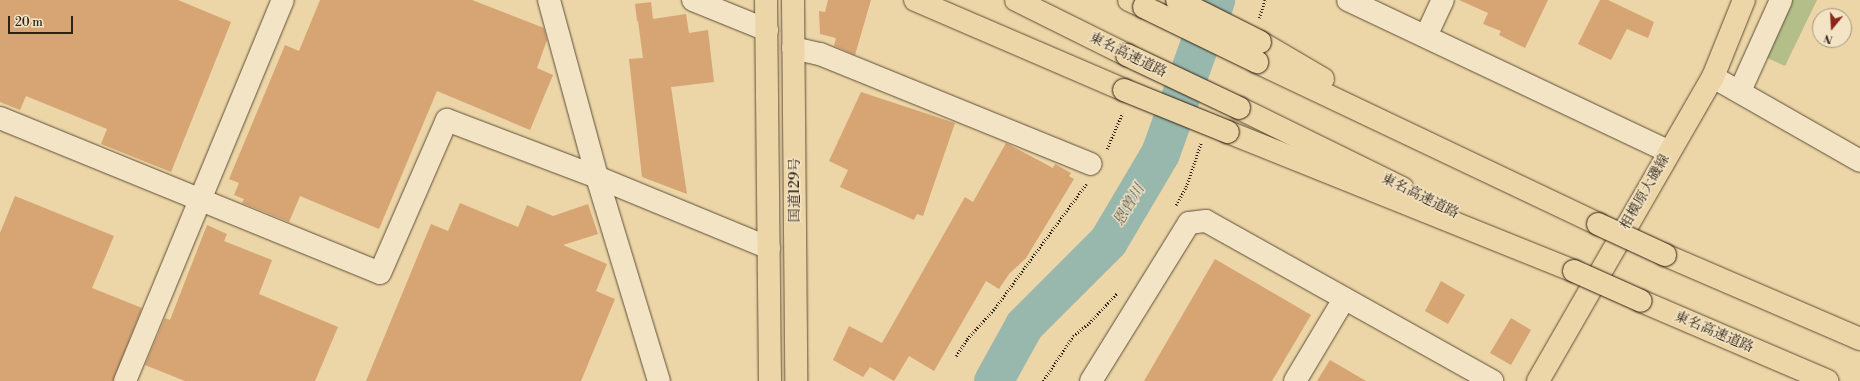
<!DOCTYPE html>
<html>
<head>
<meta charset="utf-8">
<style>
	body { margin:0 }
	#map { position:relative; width:1860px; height:381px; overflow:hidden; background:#ecd5a6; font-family:"Libre Bodoni","Noto Serif JP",serif }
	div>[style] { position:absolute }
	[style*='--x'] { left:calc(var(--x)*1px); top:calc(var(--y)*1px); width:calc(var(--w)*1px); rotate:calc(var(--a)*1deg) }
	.green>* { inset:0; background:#b4be89 }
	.river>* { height:39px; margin:-19.5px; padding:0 19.5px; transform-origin:19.5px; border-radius:19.5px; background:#99b8ad }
	.building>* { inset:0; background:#d7a474 }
	.path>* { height:2.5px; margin-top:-1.25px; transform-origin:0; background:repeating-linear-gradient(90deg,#2f2115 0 1px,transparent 0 3px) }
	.roads { filter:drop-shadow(0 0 1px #5e4e39) drop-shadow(0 0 1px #5e4e39) }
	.minor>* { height:22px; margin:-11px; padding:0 11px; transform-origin:11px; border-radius:11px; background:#f3e4c5 }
	.major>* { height:22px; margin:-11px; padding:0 11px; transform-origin:11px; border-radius:11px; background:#ecd5a6 }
	.highway>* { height:22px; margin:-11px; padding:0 11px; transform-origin:11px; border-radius:11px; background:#ecd5a6 }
	.bridges { filter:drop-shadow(0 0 1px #2f2115) drop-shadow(0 0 1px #2f2115) }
	.highway-bridge>* { height:22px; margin:-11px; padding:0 11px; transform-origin:11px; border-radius:11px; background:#ecd5a6 }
	span { translate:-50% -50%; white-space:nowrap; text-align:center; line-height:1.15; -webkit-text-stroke:3px #f3e4c5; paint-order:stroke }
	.street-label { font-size:14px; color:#2f2115 }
	.water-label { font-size:15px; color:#4f4e43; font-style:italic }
	.north { position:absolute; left:1812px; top:8px; width:40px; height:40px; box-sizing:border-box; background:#f3e4c5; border:1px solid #a5967f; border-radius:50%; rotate:198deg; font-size:11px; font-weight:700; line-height:16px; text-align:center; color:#2f2115 }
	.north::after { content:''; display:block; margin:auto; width:14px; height:18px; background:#8f2418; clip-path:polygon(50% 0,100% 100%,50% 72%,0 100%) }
	.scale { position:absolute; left:8px; top:16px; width:65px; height:18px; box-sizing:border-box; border:2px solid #2f2115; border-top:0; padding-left:5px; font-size:12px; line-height:14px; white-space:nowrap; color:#2f2115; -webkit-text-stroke:3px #f3e4c5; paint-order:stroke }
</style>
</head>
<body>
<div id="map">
	<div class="green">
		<div style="clip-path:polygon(1789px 0,1817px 0,1785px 66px,1763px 56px)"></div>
	</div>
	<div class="river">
		<div style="--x:993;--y:381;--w:64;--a:-61"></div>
		<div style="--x:1024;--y:325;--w:119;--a:-45"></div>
		<div style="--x:1108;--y:241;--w:102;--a:-59.4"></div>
		<div style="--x:1160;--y:153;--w:163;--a:-70.2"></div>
	</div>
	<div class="building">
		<div style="clip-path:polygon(0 0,178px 0,231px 22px,171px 172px,101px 144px,107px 129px,26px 96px,20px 110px,0 102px)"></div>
		<div style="clip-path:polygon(320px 0,472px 0,544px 28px,547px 40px,537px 68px,553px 75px,530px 130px,437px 91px,379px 229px,300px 196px,289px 222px,242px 203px,244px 199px,234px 195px,239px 183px,229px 179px,285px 45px,299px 51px)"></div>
		<div style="clip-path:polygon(828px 0,871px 0,855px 55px,834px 46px,836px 38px,820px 34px,819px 11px,825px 12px)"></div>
		<div style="clip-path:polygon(1459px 0,1548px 0,1525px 48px,1499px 35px,1501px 31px,1483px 24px,1488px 13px)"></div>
		<div style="clip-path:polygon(1600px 0,1608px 0,1654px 22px,1648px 38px,1627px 29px,1611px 60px,1578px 44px)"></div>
		<div style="clip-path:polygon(651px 2px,653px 19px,686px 14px,689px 33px,708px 30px,714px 82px,671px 87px,687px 194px,642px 177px,629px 59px,643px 58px,638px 21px,648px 20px,637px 21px,635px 4px)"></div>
		<div style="clip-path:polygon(861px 92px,955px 123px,923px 216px,917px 214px,914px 220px,840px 187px,848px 170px,829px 161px)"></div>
		<div style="clip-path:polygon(1006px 143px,1053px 168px,1055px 164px,1071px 173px,1069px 176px,1074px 179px,1026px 258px,1009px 274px,999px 289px,986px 281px,934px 371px,909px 356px,894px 381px,870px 367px,863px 377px,833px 360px,849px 326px,882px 343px,965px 197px,973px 202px)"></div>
		<div style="clip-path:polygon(15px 196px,114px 236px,92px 288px,142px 308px,113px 381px,0 381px,0 233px)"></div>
		<div style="clip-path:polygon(460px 203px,518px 227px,527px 205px,553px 216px,588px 204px,598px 234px,563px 245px,607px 264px,596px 291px,615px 299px,581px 381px,366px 381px,431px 224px,448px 231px)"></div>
		<div style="clip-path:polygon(207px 225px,227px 234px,224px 241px,272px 260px,259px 294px,338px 327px,315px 381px,185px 381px,145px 365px,165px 318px,170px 320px)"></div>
		<div style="clip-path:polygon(1215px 259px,1311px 315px,1272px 381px,1144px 381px)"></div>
		<div style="clip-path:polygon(1441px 281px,1465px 295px,1448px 324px,1425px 311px)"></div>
		<div style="clip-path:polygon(1511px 318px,1531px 330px,1511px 365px,1490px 353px)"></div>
		<div style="clip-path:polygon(1330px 360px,1366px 381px,1317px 381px)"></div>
	</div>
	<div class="path">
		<div style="--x:1259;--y:18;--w:19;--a:-72"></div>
		<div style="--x:1107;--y:149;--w:39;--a:-67"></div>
		<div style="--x:1176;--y:205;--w:21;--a:-61"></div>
		<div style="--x:1186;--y:187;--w:46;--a:-71.2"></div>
		<div style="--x:956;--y:356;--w:20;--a:-57"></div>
		<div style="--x:967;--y:339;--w:42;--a:-47.9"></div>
		<div style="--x:995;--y:308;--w:154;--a:-53.7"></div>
		<div style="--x:1043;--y:381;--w:54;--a:-56.3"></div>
		<div style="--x:1073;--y:336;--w:21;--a:-39"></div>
		<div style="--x:1089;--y:323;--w:42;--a:-46.9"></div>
	</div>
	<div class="roads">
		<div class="minor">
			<div style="--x:549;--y:0;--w:183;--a:74.8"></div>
			<div style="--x:597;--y:177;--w:213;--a:73.1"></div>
			<div style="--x:693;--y:0;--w:80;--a:22.1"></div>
			<div style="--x:1348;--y:0;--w:354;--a:25.3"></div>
			<div style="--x:1426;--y:36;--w:40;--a:-65"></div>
			<div style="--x:793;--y:48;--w:28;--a:13"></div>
			<div style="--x:820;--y:54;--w:292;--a:22.1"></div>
			<div style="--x:1713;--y:77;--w:169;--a:29.7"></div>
			<div style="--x:1740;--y:91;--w:100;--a:-65.7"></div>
			<div style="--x:0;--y:118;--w:410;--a:22.2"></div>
			<div style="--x:380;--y:273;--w:167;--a:-66.4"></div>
			<div style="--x:447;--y:120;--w:160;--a:20.8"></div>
			<div style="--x:597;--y:177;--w:186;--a:22.4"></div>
			<div style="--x:125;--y:381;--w:412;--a:-67.5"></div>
			<div style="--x:1091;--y:381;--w:186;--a:-58.2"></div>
			<div style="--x:1189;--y:223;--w:17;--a:-7"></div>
			<div style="--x:1206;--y:221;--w:328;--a:29.2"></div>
			<div style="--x:1295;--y:381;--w:96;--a:-59.1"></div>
		</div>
		<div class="major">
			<div style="--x:1538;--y:381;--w:351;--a:-60.1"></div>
			<div style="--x:1713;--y:77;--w:83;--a:-68.1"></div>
		</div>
		<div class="highway">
			<div style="--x:766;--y:0;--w:381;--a:89.4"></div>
			<div style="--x:793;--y:0;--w:381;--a:89.5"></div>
			<div style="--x:915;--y:0;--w:228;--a:23.3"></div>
			<div style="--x:1016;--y:0;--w:124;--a:26.4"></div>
			<div style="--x:1129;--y:0;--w:17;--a:25"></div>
			<div style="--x:1260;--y:42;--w:73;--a:30.4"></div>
			<div style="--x:1257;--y:62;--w:378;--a:25.4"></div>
			<div style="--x:1239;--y:108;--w:182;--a:26.1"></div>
			<div style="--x:1228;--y:132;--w:373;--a:21.9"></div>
			<div style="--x:1665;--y:255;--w:212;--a:23.3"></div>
			<div style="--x:1641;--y:301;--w:203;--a:23.2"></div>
		</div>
	</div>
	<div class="bridges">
		<div class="highway-bridge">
			<div style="--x:1177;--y:0;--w:93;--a:26.8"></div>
			<div style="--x:1144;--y:7;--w:126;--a:26"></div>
			<div style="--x:1127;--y:55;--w:124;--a:25.3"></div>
			<div style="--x:1124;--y:90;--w:112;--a:22"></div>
			<div style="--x:1598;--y:224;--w:74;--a:24.8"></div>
			<div style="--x:1574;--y:271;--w:73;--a:24.1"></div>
		</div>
	</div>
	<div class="street-label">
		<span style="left:1128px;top:55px;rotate:26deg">東名高速道路</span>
		<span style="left:795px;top:190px;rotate:-90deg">国道129号</span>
		<span style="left:1645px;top:192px;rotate:-60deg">相模原大磯線</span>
		<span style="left:1420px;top:196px;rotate:26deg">東名高速道路</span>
		<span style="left:1714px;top:332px;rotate:23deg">東名高速道路</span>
	</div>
	<div class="water-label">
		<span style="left:1129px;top:205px;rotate:-59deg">恩曽川</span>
	</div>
	<div class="north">N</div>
	<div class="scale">20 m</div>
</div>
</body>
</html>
